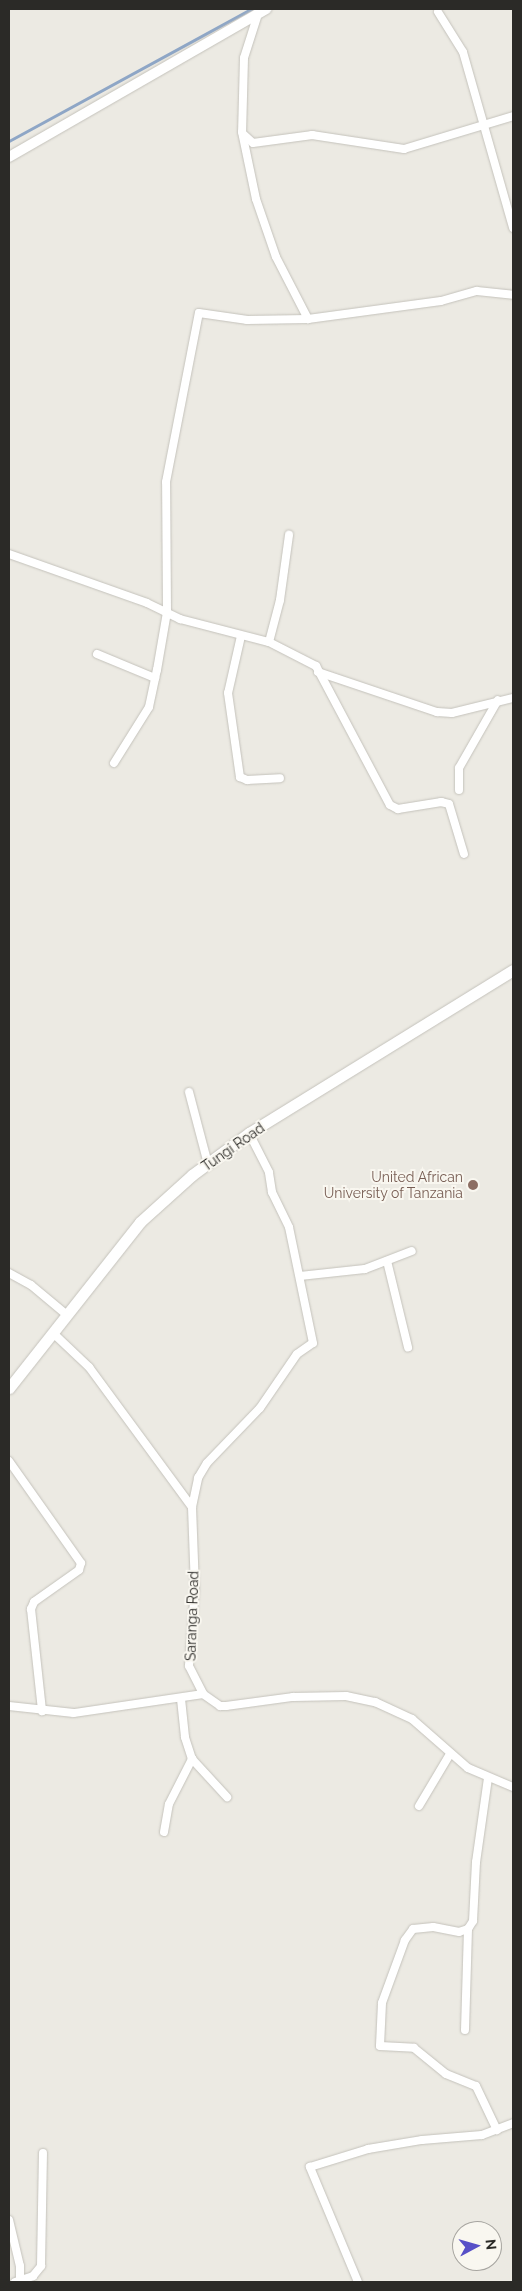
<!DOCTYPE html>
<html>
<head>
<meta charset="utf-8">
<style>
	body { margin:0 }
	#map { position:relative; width:522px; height:2291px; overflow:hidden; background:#eceae3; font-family:Raleway,sans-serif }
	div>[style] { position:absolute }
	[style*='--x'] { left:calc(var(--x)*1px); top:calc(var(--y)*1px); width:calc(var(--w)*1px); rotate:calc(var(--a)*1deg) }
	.stream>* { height:2.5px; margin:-1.25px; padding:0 1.25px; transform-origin:1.25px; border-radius:1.25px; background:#8ea6c6 }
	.roads { filter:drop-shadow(0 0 1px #c4c2bb) drop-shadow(0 0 1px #c4c2bb) }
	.minor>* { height:8px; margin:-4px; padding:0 4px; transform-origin:4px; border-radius:4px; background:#fff }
	.tertiary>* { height:10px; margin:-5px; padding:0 5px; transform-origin:5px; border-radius:5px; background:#fff }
	.secondary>* { height:11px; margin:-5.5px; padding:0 5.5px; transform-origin:5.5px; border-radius:5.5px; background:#fff }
	.dots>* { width:14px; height:14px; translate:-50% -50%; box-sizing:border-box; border:2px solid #f9f7f0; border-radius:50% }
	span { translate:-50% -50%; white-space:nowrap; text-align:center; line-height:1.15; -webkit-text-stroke:4px #f9f7f0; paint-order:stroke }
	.street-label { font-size:14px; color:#2b2a27 }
	.education-label { font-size:14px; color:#785e54 }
	.right { translate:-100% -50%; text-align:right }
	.frame { position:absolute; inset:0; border:10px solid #2b2a27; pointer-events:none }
	.north { position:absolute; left:452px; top:2221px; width:50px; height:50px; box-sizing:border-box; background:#f9f7f0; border:1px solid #a7a5a0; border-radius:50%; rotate:84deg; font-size:14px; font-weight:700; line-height:20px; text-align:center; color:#2b2a27 }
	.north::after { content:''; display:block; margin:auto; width:18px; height:22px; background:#5750c7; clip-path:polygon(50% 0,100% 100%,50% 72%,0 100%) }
</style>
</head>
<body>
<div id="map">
	<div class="stream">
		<div style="--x:9;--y:141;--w:276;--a:-28.6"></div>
	</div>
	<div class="roads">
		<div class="minor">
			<div style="--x:438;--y:12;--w:47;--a:58"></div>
			<div style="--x:463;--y:52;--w:183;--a:74.1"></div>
			<div style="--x:258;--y:14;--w:46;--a:107.7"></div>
			<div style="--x:244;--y:58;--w:74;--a:91.5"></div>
			<div style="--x:242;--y:132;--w:68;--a:78.2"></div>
			<div style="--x:256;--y:199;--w:61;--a:71"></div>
			<div style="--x:276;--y:257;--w:70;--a:62.7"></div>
			<div style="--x:243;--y:134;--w:13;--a:42"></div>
			<div style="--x:253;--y:143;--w:60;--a:-7.7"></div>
			<div style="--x:312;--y:135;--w:93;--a:8.7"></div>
			<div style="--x:404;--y:149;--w:114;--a:-16.8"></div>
			<div style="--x:9;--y:554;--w:146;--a:19.5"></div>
			<div style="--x:147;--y:603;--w:37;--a:26"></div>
			<div style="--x:180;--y:619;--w:92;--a:14.5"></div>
			<div style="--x:269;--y:642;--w:53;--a:27.1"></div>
			<div style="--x:316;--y:666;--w:157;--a:62"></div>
			<div style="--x:390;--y:805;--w:9;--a:27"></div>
			<div style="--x:398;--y:809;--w:44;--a:-9.2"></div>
			<div style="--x:441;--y:802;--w:8;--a:14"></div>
			<div style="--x:449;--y:804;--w:52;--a:73.3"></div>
			<div style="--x:241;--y:636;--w:58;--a:102.8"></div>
			<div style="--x:228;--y:693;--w:85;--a:81.9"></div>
			<div style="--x:240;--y:777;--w:8;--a:23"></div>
			<div style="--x:247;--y:780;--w:33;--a:-3"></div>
			<div style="--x:269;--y:642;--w:43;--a:-75.3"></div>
			<div style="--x:280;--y:600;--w:66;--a:-82.1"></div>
			<div style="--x:97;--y:654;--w:63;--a:22.5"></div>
			<div style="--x:318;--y:672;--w:126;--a:18.6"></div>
			<div style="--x:437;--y:712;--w:15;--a:4"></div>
			<div style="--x:452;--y:713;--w:63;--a:-13.8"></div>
			<div style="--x:114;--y:763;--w:66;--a:-58"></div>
			<div style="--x:149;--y:707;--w:38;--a:-78"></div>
			<div style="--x:157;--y:670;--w:59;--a:-80.2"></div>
			<div style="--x:167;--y:612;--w:130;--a:-90.4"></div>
			<div style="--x:166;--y:482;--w:172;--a:-79"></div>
			<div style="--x:199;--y:313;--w:49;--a:8.3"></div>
			<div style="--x:247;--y:320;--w:61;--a:-0.9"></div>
			<div style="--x:308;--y:319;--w:134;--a:-7.7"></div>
			<div style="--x:441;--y:301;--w:37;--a:-16"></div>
			<div style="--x:477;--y:291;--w:36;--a:6"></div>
			<div style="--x:459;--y:790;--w:22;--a:-90"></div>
			<div style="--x:459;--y:768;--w:78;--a:-60.2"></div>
			<div style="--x:189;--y:1092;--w:74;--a:75.2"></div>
			<div style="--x:387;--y:1261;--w:89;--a:76.3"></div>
			<div style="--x:9;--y:1273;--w:25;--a:29"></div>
			<div style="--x:31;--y:1285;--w:47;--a:39.8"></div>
			<div style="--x:300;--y:1276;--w:65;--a:-6.1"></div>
			<div style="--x:365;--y:1269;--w:50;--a:-21"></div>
			<div style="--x:53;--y:1333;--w:50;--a:43.4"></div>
			<div style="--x:89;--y:1367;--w:174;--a:53.7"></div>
			<div style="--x:192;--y:1507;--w:82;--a:87.9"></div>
			<div style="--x:195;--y:1589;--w:77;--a:94.5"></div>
			<div style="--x:189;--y:1666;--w:31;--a:63"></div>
			<div style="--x:203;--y:1694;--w:21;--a:35"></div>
			<div style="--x:220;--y:1706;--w:6;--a:0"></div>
			<div style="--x:226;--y:1706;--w:68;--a:-7.7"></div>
			<div style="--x:293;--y:1697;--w:53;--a:-1.1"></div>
			<div style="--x:346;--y:1696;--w:30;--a:12"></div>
			<div style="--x:375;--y:1702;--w:41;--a:24.7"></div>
			<div style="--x:412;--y:1719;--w:74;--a:41.2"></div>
			<div style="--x:468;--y:1768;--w:49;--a:22.9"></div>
			<div style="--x:9;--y:1461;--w:125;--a:54.8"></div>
			<div style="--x:81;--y:1563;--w:7;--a:106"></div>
			<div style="--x:79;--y:1570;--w:55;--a:144.6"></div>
			<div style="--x:34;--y:1602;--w:8;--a:113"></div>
			<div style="--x:31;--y:1609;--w:103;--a:83.8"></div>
			<div style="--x:192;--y:1507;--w:30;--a:-78"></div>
			<div style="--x:198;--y:1478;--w:17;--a:-59"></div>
			<div style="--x:207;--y:1463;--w:76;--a:-46.1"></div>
			<div style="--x:260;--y:1408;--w:65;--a:-55.6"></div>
			<div style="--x:297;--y:1354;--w:19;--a:-35"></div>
			<div style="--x:313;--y:1343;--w:118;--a:-101.7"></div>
			<div style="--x:289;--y:1227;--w:39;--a:-116"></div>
			<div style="--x:272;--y:1192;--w:20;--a:-99"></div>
			<div style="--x:269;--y:1172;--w:44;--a:-117.1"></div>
			<div style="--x:9;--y:1706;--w:65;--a:6.1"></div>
			<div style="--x:74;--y:1713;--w:130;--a:-8.4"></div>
			<div style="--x:192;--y:1759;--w:52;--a:47.4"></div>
			<div style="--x:488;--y:1778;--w:85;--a:98.1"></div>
			<div style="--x:476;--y:1862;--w:59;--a:92.9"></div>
			<div style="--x:473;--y:1921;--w:9;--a:122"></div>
			<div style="--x:468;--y:1929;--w:9;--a:162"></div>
			<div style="--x:459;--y:1932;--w:26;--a:-169"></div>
			<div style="--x:433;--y:1927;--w:20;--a:174"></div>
			<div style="--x:413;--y:1929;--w:14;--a:126"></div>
			<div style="--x:405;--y:1940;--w:67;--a:110.1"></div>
			<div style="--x:382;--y:2003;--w:43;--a:92.7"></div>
			<div style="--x:380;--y:2046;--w:34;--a:3"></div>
			<div style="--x:414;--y:2048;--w:41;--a:39.1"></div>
			<div style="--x:446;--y:2074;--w:32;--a:22"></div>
			<div style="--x:476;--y:2086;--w:49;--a:64.5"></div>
			<div style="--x:419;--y:1806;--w:61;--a:-59.2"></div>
			<div style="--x:164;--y:1832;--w:28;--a:-80"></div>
			<div style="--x:169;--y:1804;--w:51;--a:-62.9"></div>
			<div style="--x:192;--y:1759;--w:23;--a:-108"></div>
			<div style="--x:185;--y:1737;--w:38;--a:-96"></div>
			<div style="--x:465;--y:2030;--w:101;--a:-88.3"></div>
			<div style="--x:9;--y:2220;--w:47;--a:76.6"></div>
			<div style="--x:20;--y:2266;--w:14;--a:90"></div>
			<div style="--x:15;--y:2282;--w:19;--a:-18"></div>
			<div style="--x:33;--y:2276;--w:13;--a:-51"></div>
			<div style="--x:41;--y:2266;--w:113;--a:-89"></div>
			<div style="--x:358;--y:2282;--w:125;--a:-112.7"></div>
			<div style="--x:310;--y:2167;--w:61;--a:-17.2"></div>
			<div style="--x:368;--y:2149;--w:55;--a:-9.5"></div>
			<div style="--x:422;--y:2140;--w:60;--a:-4.8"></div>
			<div style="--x:482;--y:2135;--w:33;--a:-21"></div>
		</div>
		<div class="tertiary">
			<div style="--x:9;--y:157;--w:297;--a:-29.9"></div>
		</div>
		<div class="secondary">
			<div style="--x:9;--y:1388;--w:211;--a:-51.7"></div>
			<div style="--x:140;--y:1222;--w:70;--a:-42.1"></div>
			<div style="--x:192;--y:1175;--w:71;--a:-36.4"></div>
			<div style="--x:249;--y:1133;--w:310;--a:-31.7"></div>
		</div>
	</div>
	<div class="dots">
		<div style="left:473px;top:1185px;background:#8d6e63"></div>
	</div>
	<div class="street-label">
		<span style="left:233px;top:1147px;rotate:-35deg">Tungi Road</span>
		<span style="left:192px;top:1616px;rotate:-88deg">Saranga Road</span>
	</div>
	<div class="education-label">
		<span class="right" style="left:463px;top:1185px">United African<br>University of Tanzania</span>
	</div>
	<div class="frame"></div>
	<div class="north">N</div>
</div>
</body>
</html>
